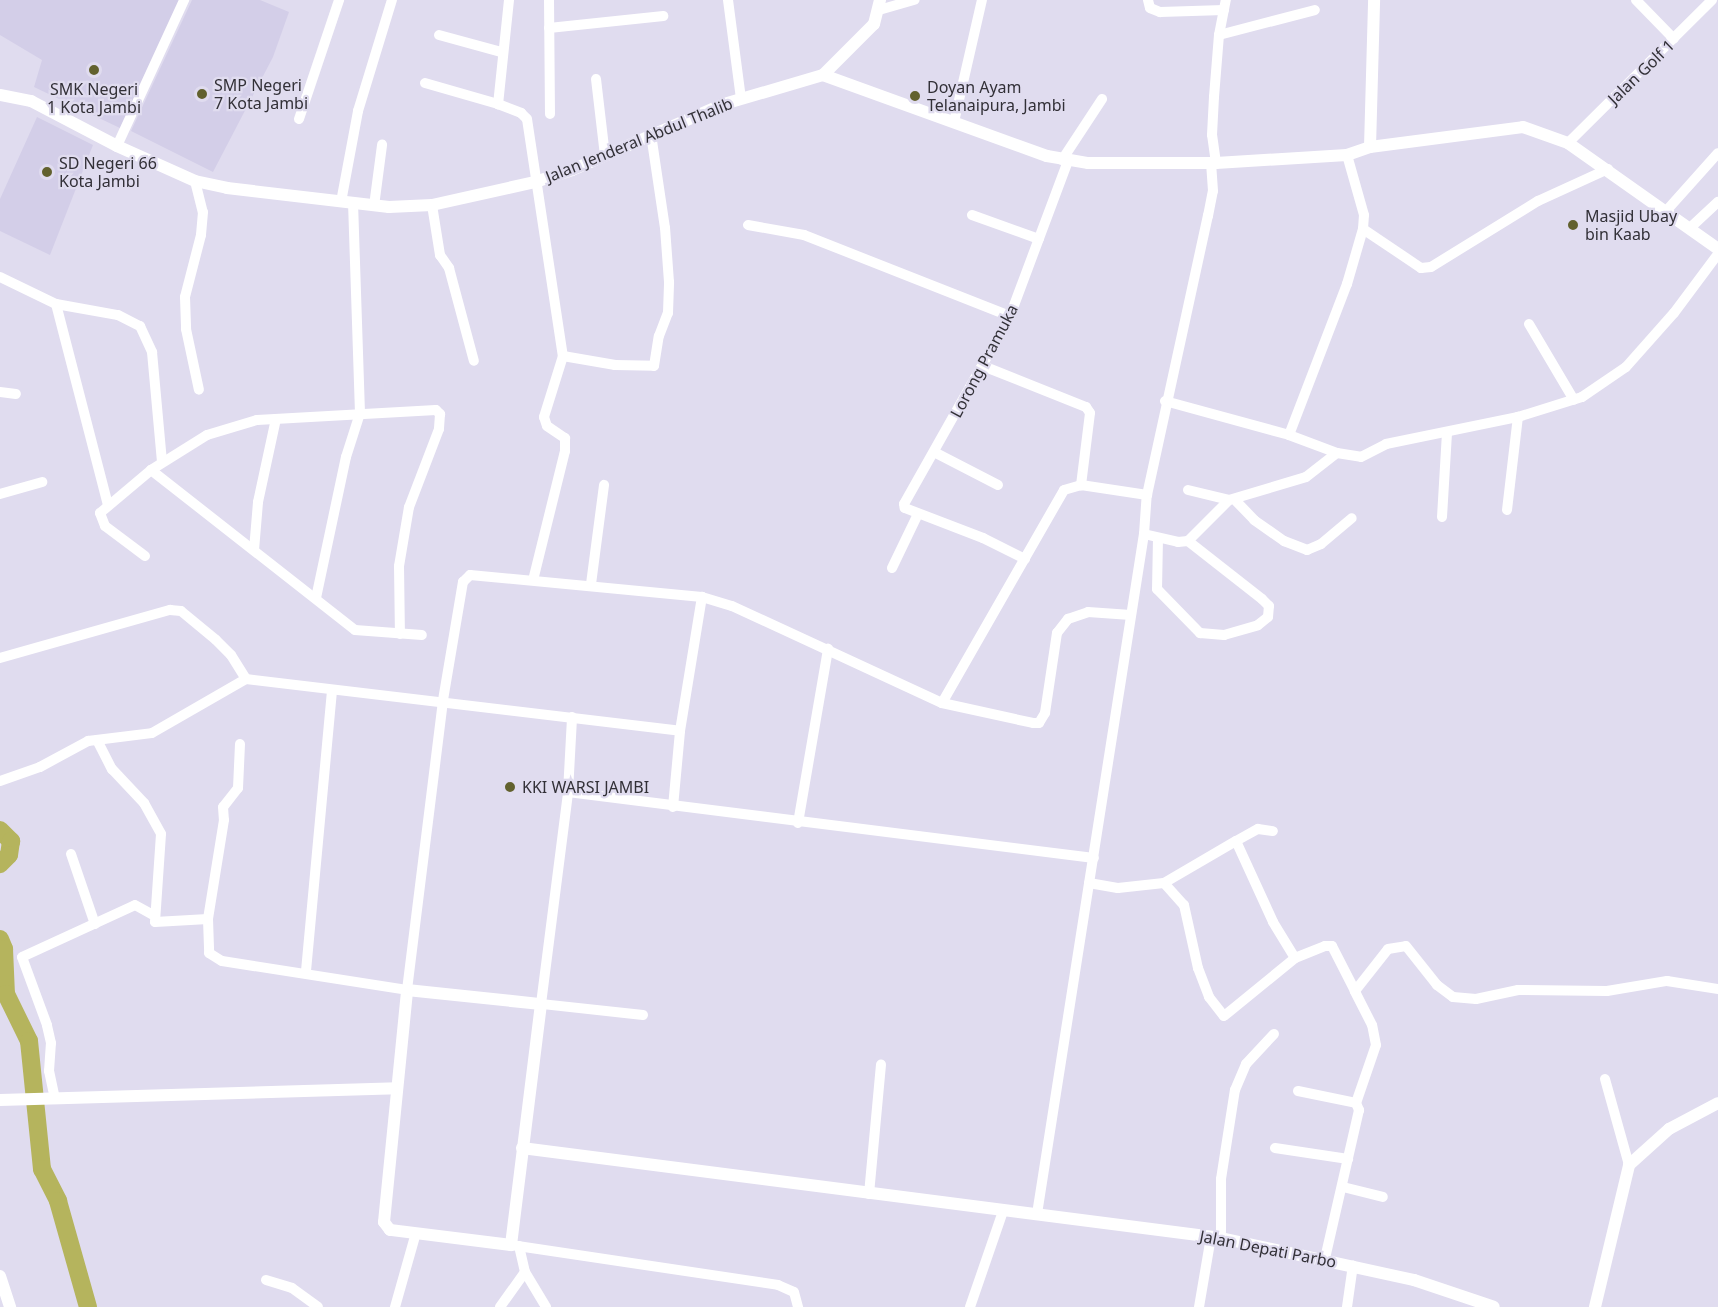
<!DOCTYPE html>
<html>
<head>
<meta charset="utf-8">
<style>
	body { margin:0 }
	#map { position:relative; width:1718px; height:1307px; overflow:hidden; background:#e0dcef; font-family:"Noto Sans",sans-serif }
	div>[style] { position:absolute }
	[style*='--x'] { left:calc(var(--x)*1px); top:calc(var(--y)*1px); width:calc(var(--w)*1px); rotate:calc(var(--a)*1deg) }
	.built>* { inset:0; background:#d3cee8 }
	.river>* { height:18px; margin:-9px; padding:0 9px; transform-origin:9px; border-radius:9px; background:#b5b45d }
	.minor>* { height:10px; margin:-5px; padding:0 5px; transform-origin:5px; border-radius:5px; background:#fff }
	.tertiary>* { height:12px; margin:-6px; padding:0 6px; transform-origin:6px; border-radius:6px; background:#fff }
	.dots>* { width:16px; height:16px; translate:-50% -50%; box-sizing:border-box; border:3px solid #e0dcef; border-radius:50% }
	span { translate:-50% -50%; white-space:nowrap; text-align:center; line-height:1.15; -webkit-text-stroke:4.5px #e0dcef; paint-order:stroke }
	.street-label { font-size:16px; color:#323037 }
	.poi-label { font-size:16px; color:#323037 }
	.left { translate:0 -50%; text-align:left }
</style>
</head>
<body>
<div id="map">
	<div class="built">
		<div style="clip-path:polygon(0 0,180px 0,122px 129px,34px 87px,42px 60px,0 35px)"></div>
		<div style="clip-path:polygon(192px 0,260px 0,289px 12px,273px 57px,213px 172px,131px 131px)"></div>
		<div style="clip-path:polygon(37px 117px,93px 145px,50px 255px,0 231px,0 199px)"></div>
	</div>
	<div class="river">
		<div style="--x:0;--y:830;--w:16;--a:45"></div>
		<div style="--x:11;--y:841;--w:14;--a:98"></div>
		<div style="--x:9;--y:855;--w:13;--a:135"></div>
		<div style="--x:0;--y:939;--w:11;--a:68"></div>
		<div style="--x:4;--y:949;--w:45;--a:87.5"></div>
		<div style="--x:6;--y:994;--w:52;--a:63.9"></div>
		<div style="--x:29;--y:1041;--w:129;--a:84.2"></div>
		<div style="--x:42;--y:1169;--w:36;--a:63"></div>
		<div style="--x:58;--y:1201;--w:110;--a:74.2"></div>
	</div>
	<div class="minor">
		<div style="--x:509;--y:0;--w:105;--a:96"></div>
		<div style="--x:498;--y:104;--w:25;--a:21"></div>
		<div style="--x:521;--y:113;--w:8;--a:45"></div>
		<div style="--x:527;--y:119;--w:240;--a:81.4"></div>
		<div style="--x:563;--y:356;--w:64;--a:107.3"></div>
		<div style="--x:544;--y:417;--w:9;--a:72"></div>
		<div style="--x:547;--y:426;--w:22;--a:34"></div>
		<div style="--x:565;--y:438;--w:13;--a:90"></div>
		<div style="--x:565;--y:451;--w:133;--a:103.9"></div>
		<div style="--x:549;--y:0;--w:114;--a:89.5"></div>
		<div style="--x:728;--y:0;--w:100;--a:82.5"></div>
		<div style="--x:1148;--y:0;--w:8;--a:76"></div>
		<div style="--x:1150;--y:8;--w:11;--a:22"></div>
		<div style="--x:1160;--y:12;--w:64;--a:-1.8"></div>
		<div style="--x:1636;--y:0;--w:54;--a:45.7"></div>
		<div style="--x:879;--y:10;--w:37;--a:-16"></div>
		<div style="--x:549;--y:28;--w:115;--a:-6"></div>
		<div style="--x:439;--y:35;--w:64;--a:15.3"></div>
		<div style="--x:1219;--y:35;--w:99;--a:-14.6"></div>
		<div style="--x:596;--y:79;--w:78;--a:83.3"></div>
		<div style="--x:425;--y:83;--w:76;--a:16"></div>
		<div style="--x:299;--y:119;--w:126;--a:-71.4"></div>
		<div style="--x:954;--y:122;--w:125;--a:-77.1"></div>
		<div style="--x:1568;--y:143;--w:203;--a:-44.8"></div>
		<div style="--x:117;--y:146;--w:161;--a:-65.3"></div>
		<div style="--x:1062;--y:160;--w:73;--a:-56.7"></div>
		<div style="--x:1216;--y:163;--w:28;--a:-98"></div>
		<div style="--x:1212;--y:135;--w:38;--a:-87"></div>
		<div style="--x:1214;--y:97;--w:62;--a:-85.4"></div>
		<div style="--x:1219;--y:35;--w:36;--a:-79"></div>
		<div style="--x:195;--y:181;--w:32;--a:76"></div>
		<div style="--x:203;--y:212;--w:23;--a:95"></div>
		<div style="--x:201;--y:235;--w:64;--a:104.5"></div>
		<div style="--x:185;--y:297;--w:32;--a:88"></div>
		<div style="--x:186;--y:329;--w:62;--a:78"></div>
		<div style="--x:341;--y:202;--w:93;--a:-79.4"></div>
		<div style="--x:358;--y:111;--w:116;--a:-73"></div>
		<div style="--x:432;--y:205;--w:51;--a:80.9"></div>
		<div style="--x:440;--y:255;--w:16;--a:55"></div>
		<div style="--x:449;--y:268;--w:96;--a:75"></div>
		<div style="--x:374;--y:206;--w:62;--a:-82.5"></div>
		<div style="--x:1667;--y:210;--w:76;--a:-48.2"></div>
		<div style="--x:972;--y:215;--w:71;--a:19.7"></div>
		<div style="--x:748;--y:225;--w:57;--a:10.1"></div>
		<div style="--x:804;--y:235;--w:221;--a:21.5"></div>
		<div style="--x:1691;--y:227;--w:37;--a:-43"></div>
		<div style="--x:1363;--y:229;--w:70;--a:33.9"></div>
		<div style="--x:1421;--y:268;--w:10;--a:-6"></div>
		<div style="--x:1431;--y:267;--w:126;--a:-31.7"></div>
		<div style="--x:1538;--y:201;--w:77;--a:-24.6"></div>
		<div style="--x:0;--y:277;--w:62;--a:25.7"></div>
		<div style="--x:56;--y:304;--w:63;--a:10.1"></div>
		<div style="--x:118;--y:315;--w:25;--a:27"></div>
		<div style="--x:140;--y:326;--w:29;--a:65"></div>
		<div style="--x:152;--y:352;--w:110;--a:84.8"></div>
		<div style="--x:56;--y:304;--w:208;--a:75.5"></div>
		<div style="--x:1529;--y:324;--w:88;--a:59.4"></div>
		<div style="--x:563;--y:356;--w:53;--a:9.8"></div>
		<div style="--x:615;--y:365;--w:39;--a:1"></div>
		<div style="--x:654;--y:366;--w:30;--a:-81"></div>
		<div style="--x:659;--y:336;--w:25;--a:-69"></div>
		<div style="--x:668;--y:313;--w:31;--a:-88"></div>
		<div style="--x:669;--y:282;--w:54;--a:-94.2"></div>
		<div style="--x:665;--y:228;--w:95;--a:-98.5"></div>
		<div style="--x:983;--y:366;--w:111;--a:21.7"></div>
		<div style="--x:1086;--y:407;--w:7;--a:56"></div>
		<div style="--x:1090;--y:413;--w:73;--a:97.1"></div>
		<div style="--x:0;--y:392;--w:16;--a:7"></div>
		<div style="--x:1165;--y:401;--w:129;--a:15.3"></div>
		<div style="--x:1289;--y:435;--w:51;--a:20.6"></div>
		<div style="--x:1289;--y:435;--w:162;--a:-69"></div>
		<div style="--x:1347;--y:284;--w:57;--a:-73.8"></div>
		<div style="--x:1363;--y:229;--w:14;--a:-86"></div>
		<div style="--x:1364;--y:215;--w:62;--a:-105.8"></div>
		<div style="--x:934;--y:452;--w:72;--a:27.3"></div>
		<div style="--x:151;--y:470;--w:259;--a:38.1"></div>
		<div style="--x:355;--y:630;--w:67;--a:4.3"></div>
		<div style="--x:1188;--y:490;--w:42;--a:13.7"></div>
		<div style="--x:0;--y:494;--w:44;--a:-15.9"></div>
		<div style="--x:1235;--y:500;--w:28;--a:46"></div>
		<div style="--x:1254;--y:520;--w:37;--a:35"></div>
		<div style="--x:1284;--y:541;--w:25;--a:21"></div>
		<div style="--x:1307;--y:550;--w:15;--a:-23"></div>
		<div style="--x:1321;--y:544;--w:40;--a:-40"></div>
		<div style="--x:1507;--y:510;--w:94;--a:-83.3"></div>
		<div style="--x:1442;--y:517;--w:85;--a:-86.6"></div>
		<div style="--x:1144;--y:534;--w:35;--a:13"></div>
		<div style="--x:1178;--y:542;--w:10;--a:-6"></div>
		<div style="--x:1188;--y:541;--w:58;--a:-45"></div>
		<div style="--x:1229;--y:500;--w:80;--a:-16.6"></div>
		<div style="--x:1306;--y:477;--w:39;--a:-38"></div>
		<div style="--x:1337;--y:453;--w:24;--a:9"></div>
		<div style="--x:1361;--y:457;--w:28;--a:-27"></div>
		<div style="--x:1386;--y:444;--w:135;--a:-11.6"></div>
		<div style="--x:1518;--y:417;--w:67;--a:-17.4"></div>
		<div style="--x:1582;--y:397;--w:53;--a:-34.3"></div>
		<div style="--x:1626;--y:367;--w:72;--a:-48.4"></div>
		<div style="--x:1674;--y:313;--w:74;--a:-53.3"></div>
		<div style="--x:1158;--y:538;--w:51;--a:91.1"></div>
		<div style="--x:1157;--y:589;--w:62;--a:45.7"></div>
		<div style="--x:1200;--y:633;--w:24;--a:5"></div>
		<div style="--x:1224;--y:635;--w:35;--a:-16"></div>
		<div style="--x:1258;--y:625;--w:13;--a:-39"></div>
		<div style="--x:1268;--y:617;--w:11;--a:-85"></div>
		<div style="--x:1269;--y:606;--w:10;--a:-135"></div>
		<div style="--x:1262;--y:599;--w:94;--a:-141.9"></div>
		<div style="--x:254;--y:550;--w:48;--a:-85.2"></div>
		<div style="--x:258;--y:502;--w:85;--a:-77.8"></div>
		<div style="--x:145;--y:556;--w:50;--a:-143.1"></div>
		<div style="--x:105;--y:526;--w:14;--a:-111"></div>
		<div style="--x:100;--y:513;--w:67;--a:-40.1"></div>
		<div style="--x:151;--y:470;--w:66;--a:-32"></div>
		<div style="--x:207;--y:435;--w:52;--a:-16.7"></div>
		<div style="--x:257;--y:420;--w:179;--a:-3.2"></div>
		<div style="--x:436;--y:410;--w:6;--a:45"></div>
		<div style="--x:440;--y:414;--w:15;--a:94"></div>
		<div style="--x:439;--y:429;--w:84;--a:111"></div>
		<div style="--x:409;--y:507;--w:60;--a:99.6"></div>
		<div style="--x:399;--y:566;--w:68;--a:89.2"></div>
		<div style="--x:1025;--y:559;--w:47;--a:-153.4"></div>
		<div style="--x:983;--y:538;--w:84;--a:-159"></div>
		<div style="--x:905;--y:508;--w:4;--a:-104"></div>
		<div style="--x:904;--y:504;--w:216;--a:-60.6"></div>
		<div style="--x:1010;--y:316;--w:165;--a:-69.5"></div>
		<div style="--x:892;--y:568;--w:60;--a:-64.3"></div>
		<div style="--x:591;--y:584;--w:100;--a:-82.5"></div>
		<div style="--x:316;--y:598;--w:144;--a:-78"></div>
		<div style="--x:346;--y:457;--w:46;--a:-72.3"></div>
		<div style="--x:360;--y:413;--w:210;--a:-91.9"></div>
		<div style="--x:0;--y:658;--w:177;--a:-15.8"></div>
		<div style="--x:170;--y:610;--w:11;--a:5"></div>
		<div style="--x:181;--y:611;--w:45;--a:39.6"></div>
		<div style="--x:216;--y:640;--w:21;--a:45"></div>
		<div style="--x:231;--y:655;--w:28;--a:58"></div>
		<div style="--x:942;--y:703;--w:245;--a:-60.2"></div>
		<div style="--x:1064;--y:490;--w:18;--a:-16"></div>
		<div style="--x:1081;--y:485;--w:67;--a:8.6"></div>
		<div style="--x:97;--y:740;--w:33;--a:63"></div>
		<div style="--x:112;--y:769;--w:47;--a:46.7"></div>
		<div style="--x:144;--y:803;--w:35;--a:61"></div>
		<div style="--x:161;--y:834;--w:88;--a:93.9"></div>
		<div style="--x:155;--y:922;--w:53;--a:-3.2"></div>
		<div style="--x:240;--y:744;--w:44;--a:92.6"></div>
		<div style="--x:238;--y:788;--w:24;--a:128"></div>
		<div style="--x:223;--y:807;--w:13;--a:86"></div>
		<div style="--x:224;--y:820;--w:100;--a:99.2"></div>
		<div style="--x:208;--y:919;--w:34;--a:88"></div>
		<div style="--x:209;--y:953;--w:15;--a:32"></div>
		<div style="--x:222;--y:961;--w:187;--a:8.9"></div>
		<div style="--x:407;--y:990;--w:292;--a:-82.9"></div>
		<div style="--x:443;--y:700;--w:120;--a:-80.4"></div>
		<div style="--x:463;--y:582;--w:10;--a:-45"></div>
		<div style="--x:470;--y:575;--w:233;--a:5.4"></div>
		<div style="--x:702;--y:597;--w:31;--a:17"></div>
		<div style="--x:732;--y:606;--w:231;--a:24.8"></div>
		<div style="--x:942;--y:703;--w:93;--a:12.4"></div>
		<div style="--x:1033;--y:723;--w:6;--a:0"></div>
		<div style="--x:1039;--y:723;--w:12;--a:-59"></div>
		<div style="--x:1045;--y:713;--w:81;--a:-81.5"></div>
		<div style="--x:1057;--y:633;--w:18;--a:-52"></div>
		<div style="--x:1068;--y:619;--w:21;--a:-19"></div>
		<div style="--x:1088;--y:612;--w:43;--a:4"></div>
		<div style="--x:0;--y:781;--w:42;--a:-19.3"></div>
		<div style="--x:40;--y:767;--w:55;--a:-28.4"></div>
		<div style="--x:88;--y:741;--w:64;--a:-7.1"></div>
		<div style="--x:152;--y:733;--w:108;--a:-29.9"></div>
		<div style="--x:246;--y:679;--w:437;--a:6.8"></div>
		<div style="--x:568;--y:792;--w:75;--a:-86.9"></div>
		<div style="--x:673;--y:807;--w:76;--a:-84.7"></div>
		<div style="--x:680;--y:731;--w:136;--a:-80.7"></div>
		<div style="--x:798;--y:823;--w:177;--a:-80.2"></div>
		<div style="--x:1236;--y:841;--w:25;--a:-29"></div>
		<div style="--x:1258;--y:829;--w:15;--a:8"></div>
		<div style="--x:71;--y:854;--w:74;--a:71.1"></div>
		<div style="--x:1089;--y:883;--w:29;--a:10"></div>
		<div style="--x:1118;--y:888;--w:46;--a:-6.2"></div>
		<div style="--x:1164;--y:883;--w:83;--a:-30.3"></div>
		<div style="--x:1236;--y:841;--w:89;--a:65.4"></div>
		<div style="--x:1273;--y:922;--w:42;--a:58.6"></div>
		<div style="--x:1164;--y:883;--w:30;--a:48"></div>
		<div style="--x:1184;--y:905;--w:65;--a:77.5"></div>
		<div style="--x:1198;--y:968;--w:31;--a:69"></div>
		<div style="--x:1209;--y:997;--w:24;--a:52"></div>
		<div style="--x:1224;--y:1016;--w:92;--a:-39.2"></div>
		<div style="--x:1295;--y:958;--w:32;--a:-22"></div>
		<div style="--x:1325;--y:946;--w:7;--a:0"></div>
		<div style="--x:1332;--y:946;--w:51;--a:62.9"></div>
		<div style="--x:306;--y:971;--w:282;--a:-84.7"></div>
		<div style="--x:643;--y:1015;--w:103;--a:-173.8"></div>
		<div style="--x:541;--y:1004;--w:214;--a:-82.7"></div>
		<div style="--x:568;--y:792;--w:530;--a:7.15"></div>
		<div style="--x:1605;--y:1079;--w:89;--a:74.4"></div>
		<div style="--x:1298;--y:1091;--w:59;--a:11.7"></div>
		<div style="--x:1356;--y:1103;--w:8;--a:67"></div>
		<div style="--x:1359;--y:1110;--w:153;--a:102.9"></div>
		<div style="--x:55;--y:1099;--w:29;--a:-102"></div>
		<div style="--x:49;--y:1071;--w:28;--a:-86"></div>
		<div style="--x:51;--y:1043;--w:18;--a:-103"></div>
		<div style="--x:47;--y:1025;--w:72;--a:-110.2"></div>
		<div style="--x:22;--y:957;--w:124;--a:-24.7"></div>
		<div style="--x:135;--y:905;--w:21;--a:29"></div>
		<div style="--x:1356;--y:1103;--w:61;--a:-71"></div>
		<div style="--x:1376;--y:1045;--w:20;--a:-101"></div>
		<div style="--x:1372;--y:1025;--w:38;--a:-117"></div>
		<div style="--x:1355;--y:991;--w:53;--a:-51.8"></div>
		<div style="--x:1388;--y:949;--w:18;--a:-9"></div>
		<div style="--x:1406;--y:946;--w:50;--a:51.5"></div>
		<div style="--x:1437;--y:985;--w:20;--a:37"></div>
		<div style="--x:1453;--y:997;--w:23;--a:5"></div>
		<div style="--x:1476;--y:999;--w:43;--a:-12.1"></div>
		<div style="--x:1518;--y:990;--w:89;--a:0.6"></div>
		<div style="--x:1607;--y:991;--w:61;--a:-9.5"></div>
		<div style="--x:1667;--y:981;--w:52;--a:8.9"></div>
		<div style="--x:1275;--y:1148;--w:74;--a:8.6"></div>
		<div style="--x:1343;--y:1187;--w:41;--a:14"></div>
		<div style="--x:869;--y:1194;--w:130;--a:-84.7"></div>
		<div style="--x:1037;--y:1214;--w:688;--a:-81.06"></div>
		<div style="--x:1144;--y:534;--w:39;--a:-86"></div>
		<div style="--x:1147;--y:495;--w:286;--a:-77.7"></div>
		<div style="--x:1208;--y:216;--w:25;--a:-79"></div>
		<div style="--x:1213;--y:191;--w:28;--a:-94"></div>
		<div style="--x:1221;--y:1238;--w:59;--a:-90"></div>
		<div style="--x:1221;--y:1179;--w:90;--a:-81.1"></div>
		<div style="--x:1235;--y:1090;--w:28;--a:-67"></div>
		<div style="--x:1246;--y:1064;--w:41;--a:-47"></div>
		<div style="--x:511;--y:1245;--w:270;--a:8.5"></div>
		<div style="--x:778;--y:1285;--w:17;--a:24"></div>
		<div style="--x:794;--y:1292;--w:16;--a:75"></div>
		<div style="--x:519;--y:1246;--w:27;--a:77"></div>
		<div style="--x:525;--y:1272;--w:41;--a:59"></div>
		<div style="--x:266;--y:1280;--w:27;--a:17"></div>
		<div style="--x:292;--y:1288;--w:32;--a:36"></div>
		<div style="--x:395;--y:1307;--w:77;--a:-74.2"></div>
		<div style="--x:500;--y:1307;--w:43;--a:-54.5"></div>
		<div style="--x:970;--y:1307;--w:102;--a:-71"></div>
		<div style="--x:1199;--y:1307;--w:71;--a:-80.3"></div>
		<div style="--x:1347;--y:1307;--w:42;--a:-81.9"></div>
	</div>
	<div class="tertiary">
		<div style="--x:823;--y:75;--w:72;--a:-45"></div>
		<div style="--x:874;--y:24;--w:25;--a:-76"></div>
		<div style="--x:0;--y:95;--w:32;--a:11"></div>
		<div style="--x:31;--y:101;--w:97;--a:27.6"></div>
		<div style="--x:117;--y:146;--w:85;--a:24.2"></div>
		<div style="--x:195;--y:181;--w:33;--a:12"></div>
		<div style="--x:227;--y:188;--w:163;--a:6.7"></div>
		<div style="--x:389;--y:207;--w:43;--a:-2.7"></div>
		<div style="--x:432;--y:205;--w:106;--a:-12.6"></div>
		<div style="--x:535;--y:182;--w:39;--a:-18"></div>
		<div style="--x:572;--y:170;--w:166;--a:-23.5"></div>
		<div style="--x:724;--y:104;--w:103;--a:-16.3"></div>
		<div style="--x:823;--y:75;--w:238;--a:19.9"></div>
		<div style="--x:1047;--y:156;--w:42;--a:9.7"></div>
		<div style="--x:1088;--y:163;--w:128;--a:0"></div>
		<div style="--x:1216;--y:163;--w:131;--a:-3.5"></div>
		<div style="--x:1347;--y:155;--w:24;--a:-19"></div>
		<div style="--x:1370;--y:147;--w:154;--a:-7.4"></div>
		<div style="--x:1523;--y:127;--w:48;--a:19.6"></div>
		<div style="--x:1568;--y:143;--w:184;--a:35.2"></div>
		<div style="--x:1370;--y:147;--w:147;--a:-88.4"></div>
		<div style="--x:407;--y:990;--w:135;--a:6"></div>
		<div style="--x:541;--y:1004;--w:243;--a:97.1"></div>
		<div style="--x:511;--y:1245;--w:122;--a:-172.9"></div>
		<div style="--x:390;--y:1230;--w:10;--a:-127"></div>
		<div style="--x:384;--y:1222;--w:233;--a:-84.3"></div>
		<div style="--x:0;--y:1100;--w:397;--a:-1.7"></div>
		<div style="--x:522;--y:1148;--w:705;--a:7.34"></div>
		<div style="--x:1221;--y:1238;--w:198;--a:12.3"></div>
		<div style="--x:1414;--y:1280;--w:84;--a:18.6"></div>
		<div style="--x:0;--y:1276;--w:33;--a:72"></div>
		<div style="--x:1595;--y:1307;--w:146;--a:-76.5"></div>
		<div style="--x:1629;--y:1165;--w:54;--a:-42"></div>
		<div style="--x:1669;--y:1129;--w:55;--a:-28"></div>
	</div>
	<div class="dots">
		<div style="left:94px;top:70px;background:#62612e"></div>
		<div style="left:202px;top:94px;background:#62612e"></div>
		<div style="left:915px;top:96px;background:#62612e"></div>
		<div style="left:47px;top:172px;background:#62612e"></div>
		<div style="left:1573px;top:225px;background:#62612e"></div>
		<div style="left:510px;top:787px;background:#62612e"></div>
	</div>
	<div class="street-label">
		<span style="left:1641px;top:72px;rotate:-44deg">Jalan Golf 1</span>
		<span style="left:639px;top:140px;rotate:-22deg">Jalan Jenderal Abdul Thalib</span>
		<span style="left:984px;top:361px;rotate:-62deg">Lorong Pramuka</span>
		<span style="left:1268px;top:1249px;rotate:11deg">Jalan Depati Parbo</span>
	</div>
	<div class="poi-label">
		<span class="left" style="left:214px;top:94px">SMP Negeri<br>7 Kota Jambi</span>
		<span class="left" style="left:927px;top:96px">Doyan Ayam<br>Telanaipura, Jambi</span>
		<span style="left:94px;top:98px">SMK Negeri<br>1 Kota Jambi</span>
		<span class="left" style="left:59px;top:172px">SD Negeri 66<br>Kota Jambi</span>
		<span class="left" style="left:1585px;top:225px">Masjid Ubay<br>bin Kaab</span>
		<span class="left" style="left:522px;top:787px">KKI WARSI JAMBI</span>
	</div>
</div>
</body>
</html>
